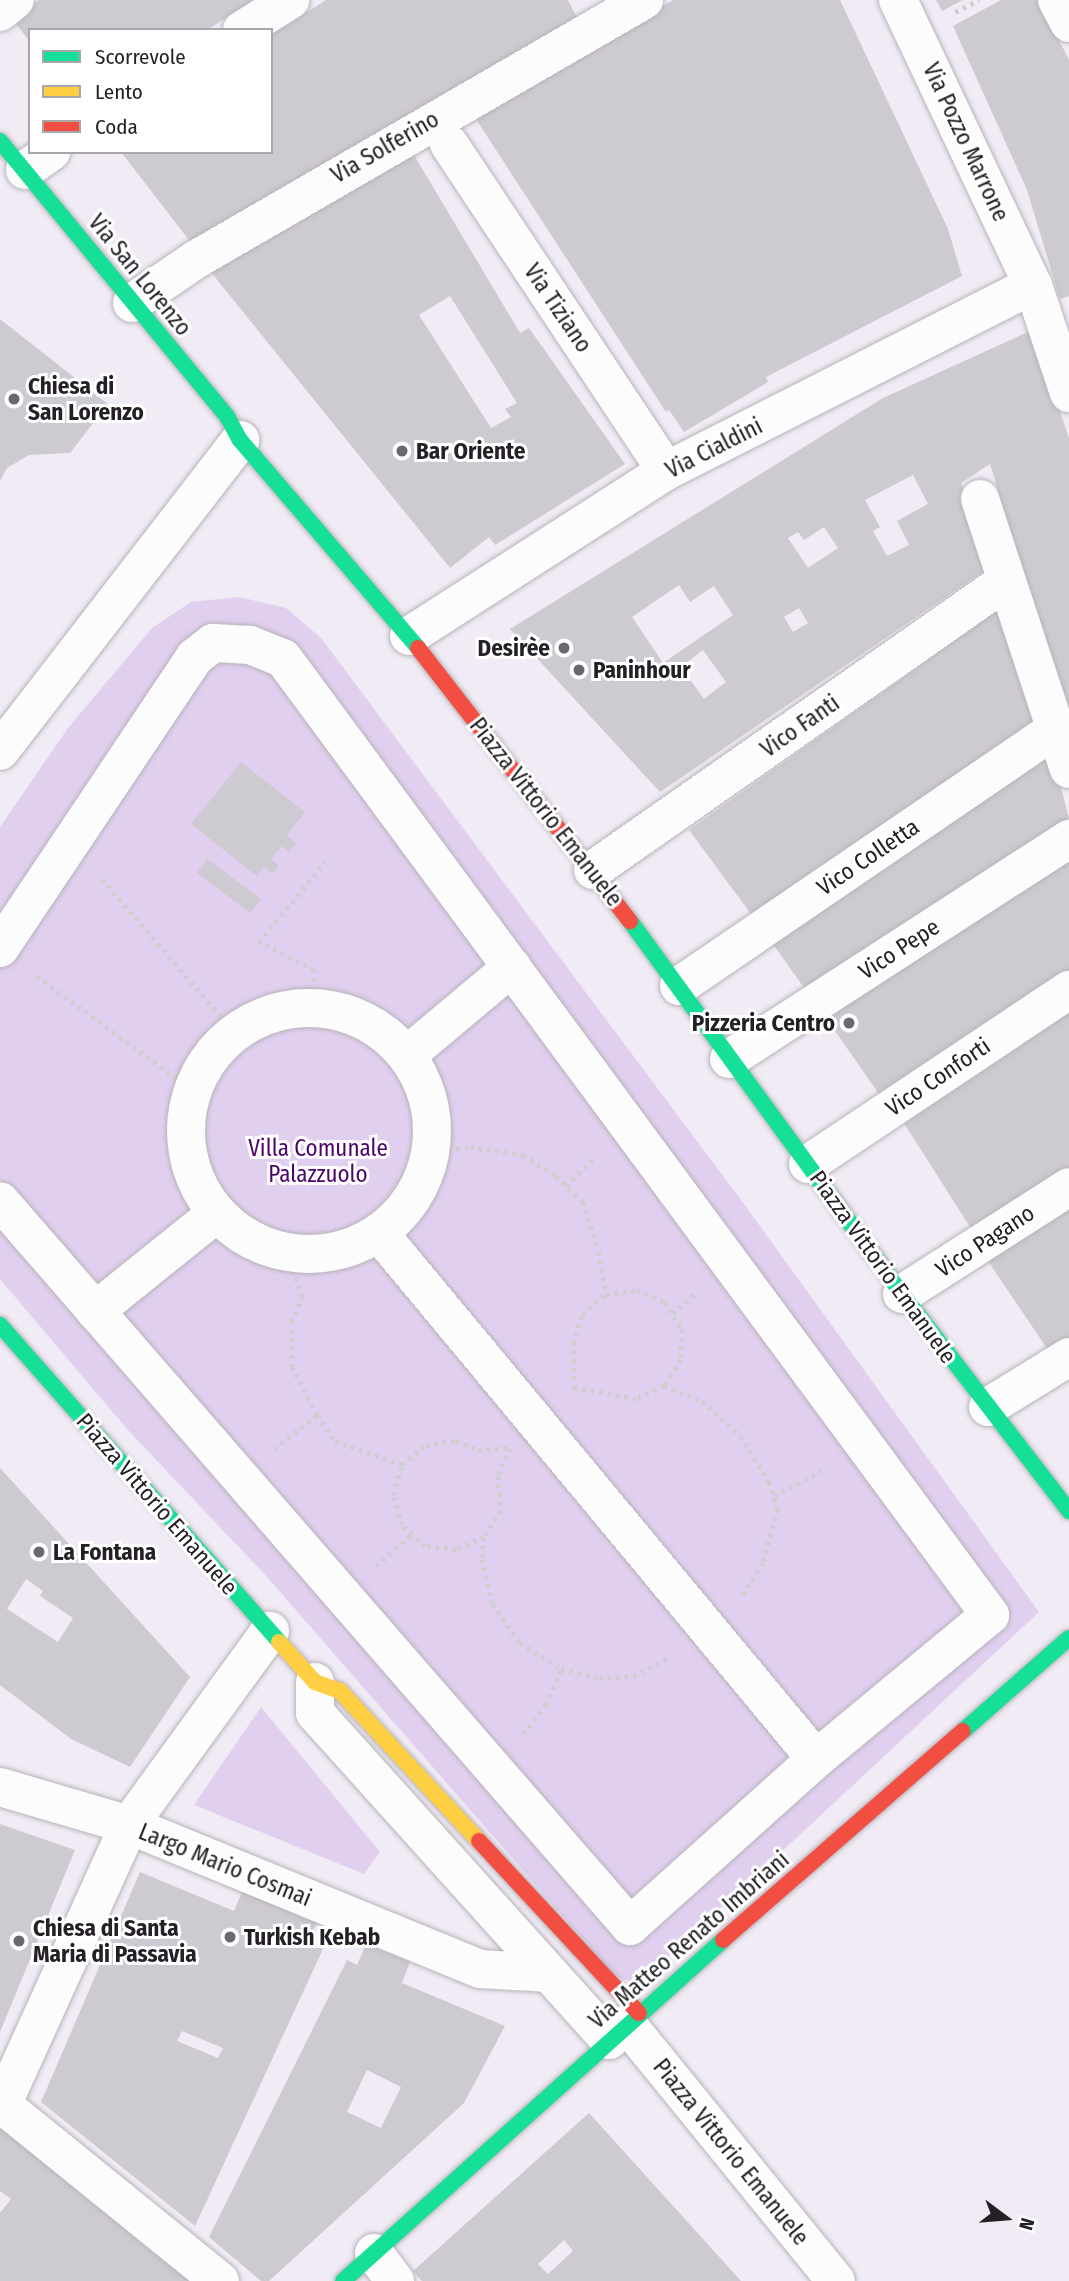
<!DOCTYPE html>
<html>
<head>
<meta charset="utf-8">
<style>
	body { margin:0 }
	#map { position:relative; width:1069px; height:2281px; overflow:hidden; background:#f0ebf4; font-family:"Fira Sans Condensed",sans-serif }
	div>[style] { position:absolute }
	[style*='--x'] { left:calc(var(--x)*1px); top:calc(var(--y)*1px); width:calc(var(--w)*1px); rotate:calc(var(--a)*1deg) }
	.green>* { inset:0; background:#e1cfef }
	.building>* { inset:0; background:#cecad1 }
	.path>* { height:4.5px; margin-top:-2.25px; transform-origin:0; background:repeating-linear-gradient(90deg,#d0ced1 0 3.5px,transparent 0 8.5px) }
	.roads { filter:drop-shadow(0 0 2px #b7b3ba) drop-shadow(0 0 2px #b7b3ba) }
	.street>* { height:38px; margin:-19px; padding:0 19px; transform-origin:19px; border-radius:19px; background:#fdfcfd }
	.street>.ring { margin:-19px; padding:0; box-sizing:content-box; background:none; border:38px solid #fdfcfd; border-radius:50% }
	.fast>* { height:16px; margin:-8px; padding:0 8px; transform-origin:8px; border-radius:8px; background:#16e098 }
	.slow>* { height:16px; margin:-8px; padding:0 8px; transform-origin:8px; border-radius:8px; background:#ffcf43 }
	.jam>* { height:16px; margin:-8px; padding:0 8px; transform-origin:8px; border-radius:8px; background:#f24e42 }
	.dots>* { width:19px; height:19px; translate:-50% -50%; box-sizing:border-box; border:4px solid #fff; border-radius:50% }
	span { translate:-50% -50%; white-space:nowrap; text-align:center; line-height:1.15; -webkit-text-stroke:6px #fff; paint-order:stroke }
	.street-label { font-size:23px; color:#242026 }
	.poi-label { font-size:23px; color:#242026; font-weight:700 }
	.left { translate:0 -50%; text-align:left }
	.right { translate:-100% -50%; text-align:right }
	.park-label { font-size:23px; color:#4b056b }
	.legend { position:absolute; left:28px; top:28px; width:245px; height:126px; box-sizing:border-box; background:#fff; border:2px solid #a7a6a8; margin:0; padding:9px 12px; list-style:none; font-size:21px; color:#242026 }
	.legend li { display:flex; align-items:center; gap:14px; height:35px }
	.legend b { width:35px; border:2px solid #a7a6a8 }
	.north { position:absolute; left:971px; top:2183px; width:70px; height:70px; -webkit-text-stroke:5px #fff; paint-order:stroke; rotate:106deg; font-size:19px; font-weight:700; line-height:28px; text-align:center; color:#242026 }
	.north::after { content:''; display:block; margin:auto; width:24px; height:32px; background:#242026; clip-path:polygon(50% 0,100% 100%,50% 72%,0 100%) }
</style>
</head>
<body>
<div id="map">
	<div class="green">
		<div style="clip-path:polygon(239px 597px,286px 608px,321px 638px,744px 1204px,1039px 1612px,646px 1978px,634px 1983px,615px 1976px,267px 1577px,127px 1429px,0 1279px,0 827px,68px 728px,152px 628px,191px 602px)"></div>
		<div style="clip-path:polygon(261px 1707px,380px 1852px,364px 1874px,194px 1805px)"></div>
	</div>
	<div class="building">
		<div style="clip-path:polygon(39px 0,254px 0,207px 30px,30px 30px,30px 42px,13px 20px)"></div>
		<div style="clip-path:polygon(326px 0,568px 0,578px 20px,192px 244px,121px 152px,271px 152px,271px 35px)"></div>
		<div style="clip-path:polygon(673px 0,840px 0,948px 229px,962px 276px,766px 377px,768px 382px,684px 432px,669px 410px,666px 412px,472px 113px)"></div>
		<div style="clip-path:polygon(936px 0,963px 0,942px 11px)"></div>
		<div style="clip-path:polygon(1001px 0,1039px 0,1069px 60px,1069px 296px,1060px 299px,1027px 190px,953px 26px)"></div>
		<div style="clip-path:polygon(evenodd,411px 150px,520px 333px,529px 328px,625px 464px,495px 545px,489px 537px,450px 568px,210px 271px,411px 150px,450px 296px,517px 403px,505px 409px,511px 417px,491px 428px,419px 315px,450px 296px)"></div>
		<div style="clip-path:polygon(0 319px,108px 404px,70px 453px,29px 455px,7px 468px,0 481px)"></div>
		<div style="clip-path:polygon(evenodd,1032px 330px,1069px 438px,1069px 724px,990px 464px,961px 483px,988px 568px,660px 792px,510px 629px,883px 398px,1032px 330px,913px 475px,928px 504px,897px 521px,909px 545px,887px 556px,873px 531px,880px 527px,865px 500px,913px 475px,1032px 330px,824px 527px,838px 548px,808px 568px,788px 538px,798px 532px,804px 540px,824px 527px,1032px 330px,679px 585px,690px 602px,714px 586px,733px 615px,663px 663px,632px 617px,679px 585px,1032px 330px,799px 608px,808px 623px,793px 632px,784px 617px,799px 608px,1032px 330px,703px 650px,726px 682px,704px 699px,681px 667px,703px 650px)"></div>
		<div style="clip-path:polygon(997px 611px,1042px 717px,751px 914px,689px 830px)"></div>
		<div style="clip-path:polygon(1051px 751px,1069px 818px,805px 989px,770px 940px)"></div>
		<div style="clip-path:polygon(241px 762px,305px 812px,287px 835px,296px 843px,289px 852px,282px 846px,271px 859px,279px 866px,272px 874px,264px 867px,257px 876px,191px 824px)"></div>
		<div style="clip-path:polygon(1069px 854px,1069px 974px,881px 1097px,824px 1015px)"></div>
		<div style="clip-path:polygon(207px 859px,261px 899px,250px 913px,197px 873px)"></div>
		<div style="clip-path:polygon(1069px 1004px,1069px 1168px,972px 1230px,900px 1117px)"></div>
		<div style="clip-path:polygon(1069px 1204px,1069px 1338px,1048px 1350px,986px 1258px)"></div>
		<div style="clip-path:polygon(evenodd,0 1468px,190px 1677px,130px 1767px,71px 1739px,0 1685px,0 1468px,26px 1579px,43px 1591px,40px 1596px,73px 1618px,58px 1642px,7px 1609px,26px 1579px)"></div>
		<div style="clip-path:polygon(0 1824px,75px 1850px,0 2032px)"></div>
		<div style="clip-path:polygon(evenodd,140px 1872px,234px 1911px,242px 1892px,317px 1922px,308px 1943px,323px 1949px,195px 2226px,41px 2102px,140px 1872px,182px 2031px,223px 2048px,218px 2058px,177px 2041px,182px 2031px)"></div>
		<div style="clip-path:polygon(evenodd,366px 1944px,410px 1962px,402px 1983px,505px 2026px,464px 2103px,269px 2281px,261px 2281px,209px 2237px,347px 1960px,357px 1965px,366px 1944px,367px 2070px,401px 2087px,381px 2128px,347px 2112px,367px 2070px)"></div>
		<div style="clip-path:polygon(evenodd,589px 2113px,741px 2281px,422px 2281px,413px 2271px,589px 2113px,564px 2240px,573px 2251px,548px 2274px,538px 2264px,564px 2240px)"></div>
		<div style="clip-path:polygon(0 2127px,138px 2240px,189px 2281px,0 2281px,0 2213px,11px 2199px,0 2191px)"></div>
	</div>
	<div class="path">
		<div style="--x:955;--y:12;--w:27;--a:-27"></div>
		<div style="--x:102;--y:879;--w:202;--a:49.2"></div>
		<div style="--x:37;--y:976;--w:192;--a:36.3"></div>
		<div style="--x:313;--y:1007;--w:37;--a:-88"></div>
		<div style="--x:314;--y:970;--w:62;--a:-153"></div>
		<div style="--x:259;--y:942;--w:104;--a:-50.5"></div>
		<div style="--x:431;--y:1152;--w:39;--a:-7"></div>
		<div style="--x:470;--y:1147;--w:54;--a:8.6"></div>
		<div style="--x:523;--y:1155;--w:39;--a:32"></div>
		<div style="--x:556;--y:1176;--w:37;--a:44"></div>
		<div style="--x:583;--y:1202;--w:52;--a:72.3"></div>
		<div style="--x:599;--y:1252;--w:43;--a:80.5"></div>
		<div style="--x:566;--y:1186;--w:41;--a:-45"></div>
		<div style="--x:637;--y:1290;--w:30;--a:23"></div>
		<div style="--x:665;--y:1302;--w:32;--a:58"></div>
		<div style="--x:682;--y:1329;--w:31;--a:92"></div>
		<div style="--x:681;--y:1360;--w:31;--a:123"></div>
		<div style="--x:664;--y:1386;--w:31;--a:155"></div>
		<div style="--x:636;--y:1399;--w:63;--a:-169.9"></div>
		<div style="--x:574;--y:1388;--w:44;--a:-91.3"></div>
		<div style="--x:573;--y:1344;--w:31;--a:-73"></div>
		<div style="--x:582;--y:1314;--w:31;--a:-40"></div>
		<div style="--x:606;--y:1294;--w:31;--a:-7"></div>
		<div style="--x:672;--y:1313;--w:33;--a:-39"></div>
		<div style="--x:664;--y:1386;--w:41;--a:21.5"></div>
		<div style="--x:702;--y:1401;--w:52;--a:41.9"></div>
		<div style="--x:741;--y:1436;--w:54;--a:58.7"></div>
		<div style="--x:769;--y:1482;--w:28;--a:72"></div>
		<div style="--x:778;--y:1509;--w:56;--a:105.5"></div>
		<div style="--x:763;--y:1563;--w:40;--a:122"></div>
		<div style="--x:317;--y:1415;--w:32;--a:55"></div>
		<div style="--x:335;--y:1441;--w:71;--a:19.7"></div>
		<div style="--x:456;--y:1441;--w:24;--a:22"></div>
		<div style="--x:478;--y:1450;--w:32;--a:-4"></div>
		<div style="--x:510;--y:1448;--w:30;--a:113"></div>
		<div style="--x:498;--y:1476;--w:35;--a:85"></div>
		<div style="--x:501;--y:1511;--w:31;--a:123"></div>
		<div style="--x:484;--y:1537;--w:31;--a:155"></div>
		<div style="--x:456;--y:1550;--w:31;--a:-173"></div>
		<div style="--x:425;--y:1546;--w:31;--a:-138"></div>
		<div style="--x:402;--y:1525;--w:31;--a:-107"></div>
		<div style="--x:393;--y:1495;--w:31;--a:-73"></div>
		<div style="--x:402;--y:1465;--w:31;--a:-40"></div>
		<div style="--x:426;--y:1445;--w:30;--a:-8"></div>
		<div style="--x:274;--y:1449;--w:55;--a:-38.3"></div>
		<div style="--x:317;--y:1415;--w:54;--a:-117.5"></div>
		<div style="--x:292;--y:1367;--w:45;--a:-91.3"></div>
		<div style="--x:291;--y:1322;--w:27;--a:-66"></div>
		<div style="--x:302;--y:1297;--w:46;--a:-108.8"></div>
		<div style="--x:774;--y:1496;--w:57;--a:-28.4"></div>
		<div style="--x:484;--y:1537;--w:22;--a:95"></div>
		<div style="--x:482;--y:1559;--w:46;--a:76.3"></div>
		<div style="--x:493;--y:1604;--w:47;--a:55.3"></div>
		<div style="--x:520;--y:1643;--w:49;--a:32.4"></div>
		<div style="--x:561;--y:1669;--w:39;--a:13"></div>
		<div style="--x:599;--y:1678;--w:34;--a:-3"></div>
		<div style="--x:633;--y:1676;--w:42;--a:-26.6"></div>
		<div style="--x:376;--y:1566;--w:48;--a:-41.6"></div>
		<div style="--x:523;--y:1734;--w:37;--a:-52"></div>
		<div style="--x:546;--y:1705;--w:39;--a:-67"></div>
	</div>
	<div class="roads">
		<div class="street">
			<div style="--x:898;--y:0;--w:315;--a:64.7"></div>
			<div style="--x:1033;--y:285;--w:114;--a:71.6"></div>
			<div style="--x:1057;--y:0;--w:26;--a:62"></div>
			<div style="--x:0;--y:12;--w:19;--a:-39"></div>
			<div style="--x:242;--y:30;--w:57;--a:-32"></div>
			<div style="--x:449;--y:144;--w:392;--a:56.4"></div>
			<div style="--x:25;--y:170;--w:32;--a:-35"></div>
			<div style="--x:132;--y:303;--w:76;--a:-34.3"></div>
			<div style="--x:195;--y:260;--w:519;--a:-30.07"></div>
			<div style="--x:980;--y:499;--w:284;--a:71.8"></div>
			<div style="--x:409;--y:636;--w:305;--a:-32.7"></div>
			<div style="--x:666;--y:471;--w:411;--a:-26.9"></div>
			<div style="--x:0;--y:751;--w:393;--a:-52.3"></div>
			<div style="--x:593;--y:870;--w:504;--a:-34.98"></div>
			<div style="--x:0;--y:948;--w:350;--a:-56.2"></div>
			<div style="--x:195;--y:657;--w:23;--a:-38"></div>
			<div style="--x:213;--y:643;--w:37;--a:3"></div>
			<div style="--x:250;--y:645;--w:35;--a:22"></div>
			<div style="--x:283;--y:658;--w:1190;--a:53.54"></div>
			<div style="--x:990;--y:1615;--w:226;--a:140.4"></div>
			<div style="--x:816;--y:1759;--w:250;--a:138.1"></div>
			<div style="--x:630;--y:1926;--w:960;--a:-130.99"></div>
			<div style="--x:679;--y:986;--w:459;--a:-34.3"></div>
			<div class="ring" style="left:186px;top:1008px;width:208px;height:208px"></div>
			<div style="--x:407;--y:1055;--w:137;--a:-40"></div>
			<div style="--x:729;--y:1059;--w:405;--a:-32.9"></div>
			<div style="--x:808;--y:1164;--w:314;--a:-33.7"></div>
			<div style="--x:379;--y:1233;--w:684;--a:50.28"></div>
			<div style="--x:902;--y:1294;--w:198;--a:-32.6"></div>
			<div style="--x:95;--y:1311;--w:156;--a:-38.8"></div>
			<div style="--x:988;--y:1407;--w:95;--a:-31.7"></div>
			<div style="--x:315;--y:1682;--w:31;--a:90"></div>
			<div style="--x:315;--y:1713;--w:440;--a:48"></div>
			<div style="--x:0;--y:1787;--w:134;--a:16.4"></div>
			<div style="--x:129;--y:1825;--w:379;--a:22.3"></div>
			<div style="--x:480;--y:1969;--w:69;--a:3.3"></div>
			<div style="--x:627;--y:2024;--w:331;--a:50.9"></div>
			<div style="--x:0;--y:2103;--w:283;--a:39"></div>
			<div style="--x:2;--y:2105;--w:307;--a:-65.6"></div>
			<div style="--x:129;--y:1825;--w:240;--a:-54"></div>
			<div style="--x:374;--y:2253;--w:35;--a:53"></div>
		</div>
		<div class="fast">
			<div style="--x:0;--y:141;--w:357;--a:50.5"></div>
			<div style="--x:227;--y:416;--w:27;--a:62"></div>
			<div style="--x:240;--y:440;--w:274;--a:49.4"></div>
			<div style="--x:630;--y:921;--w:462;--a:53.9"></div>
			<div style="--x:902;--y:1294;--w:274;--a:52.4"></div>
			<div style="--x:0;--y:1325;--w:422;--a:48.6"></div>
			<div style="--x:963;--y:1731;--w:141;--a:-41.3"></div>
			<div style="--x:343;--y:2281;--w:511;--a:-41.9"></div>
		</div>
		<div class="slow">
			<div style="--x:279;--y:1642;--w:54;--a:48"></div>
			<div style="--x:315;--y:1682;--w:27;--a:20"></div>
			<div style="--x:340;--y:1691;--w:205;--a:47.2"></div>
		</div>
		<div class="jam">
			<div style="--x:418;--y:648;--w:346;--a:52.2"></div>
			<div style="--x:479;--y:1841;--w:235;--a:47.1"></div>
			<div style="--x:723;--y:1940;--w:318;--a:-41.1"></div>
		</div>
	</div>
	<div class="dots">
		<div style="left:14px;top:399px;background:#6b676e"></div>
		<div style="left:402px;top:451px;background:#6b676e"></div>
		<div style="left:564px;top:648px;background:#6b676e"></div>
		<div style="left:579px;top:670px;background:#6b676e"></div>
		<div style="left:849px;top:1023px;background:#6b676e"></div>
		<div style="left:39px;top:1552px;background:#6b676e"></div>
		<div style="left:230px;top:1937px;background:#6b676e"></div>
		<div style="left:19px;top:1941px;background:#6b676e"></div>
	</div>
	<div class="street-label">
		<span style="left:966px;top:142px;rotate:65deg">Via Pozzo Marrone</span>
		<span style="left:385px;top:147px;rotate:-30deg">Via Solferino</span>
		<span style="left:140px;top:275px;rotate:51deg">Via San Lorenzo</span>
		<span style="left:558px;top:308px;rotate:56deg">Via Tiziano</span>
		<span style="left:714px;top:448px;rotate:-27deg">Via Cialdini</span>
		<span style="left:800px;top:726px;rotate:-35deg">Vico Fanti</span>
		<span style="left:546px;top:812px;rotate:52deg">Piazza Vittorio Emanuele</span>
		<span style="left:868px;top:857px;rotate:-34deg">Vico Colletta</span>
		<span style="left:899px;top:949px;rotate:-33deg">Vico Pepe</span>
		<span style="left:938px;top:1077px;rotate:-34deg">Vico Conforti</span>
		<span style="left:985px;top:1241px;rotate:-33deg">Vico Pagano</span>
		<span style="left:883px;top:1267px;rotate:54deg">Piazza Vittorio Emanuele</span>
		<span style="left:157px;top:1504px;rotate:49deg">Piazza Vittorio Emanuele</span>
		<span style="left:225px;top:1865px;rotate:22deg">Largo Mario Cosmai</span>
		<span style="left:689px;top:1940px;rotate:-41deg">Via Matteo Renato Imbriani</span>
		<span style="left:731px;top:2152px;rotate:51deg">Piazza Vittorio Emanuele</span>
	</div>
	<div class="poi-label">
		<span class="left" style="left:28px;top:399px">Chiesa di<br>San Lorenzo</span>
		<span class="left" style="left:416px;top:451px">Bar Oriente</span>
		<span class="right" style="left:550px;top:648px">Desirèe</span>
		<span class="left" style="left:593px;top:670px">Paninhour</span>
		<span class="right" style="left:835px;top:1023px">Pizzeria Centro</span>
		<span class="left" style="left:53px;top:1552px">La Fontana</span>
		<span class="left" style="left:33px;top:1941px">Chiesa di Santa<br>Maria di Passavia</span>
		<span class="left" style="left:244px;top:1937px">Turkish Kebab</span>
	</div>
	<div class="park-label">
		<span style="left:318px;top:1161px">Villa Comunale<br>Palazzuolo</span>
	</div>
	<ul class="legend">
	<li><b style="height:9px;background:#16e098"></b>Scorrevole</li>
	<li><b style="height:9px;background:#ffcf43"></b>Lento</li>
	<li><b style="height:9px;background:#f24e42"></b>Coda</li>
	</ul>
	<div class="north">N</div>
</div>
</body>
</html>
